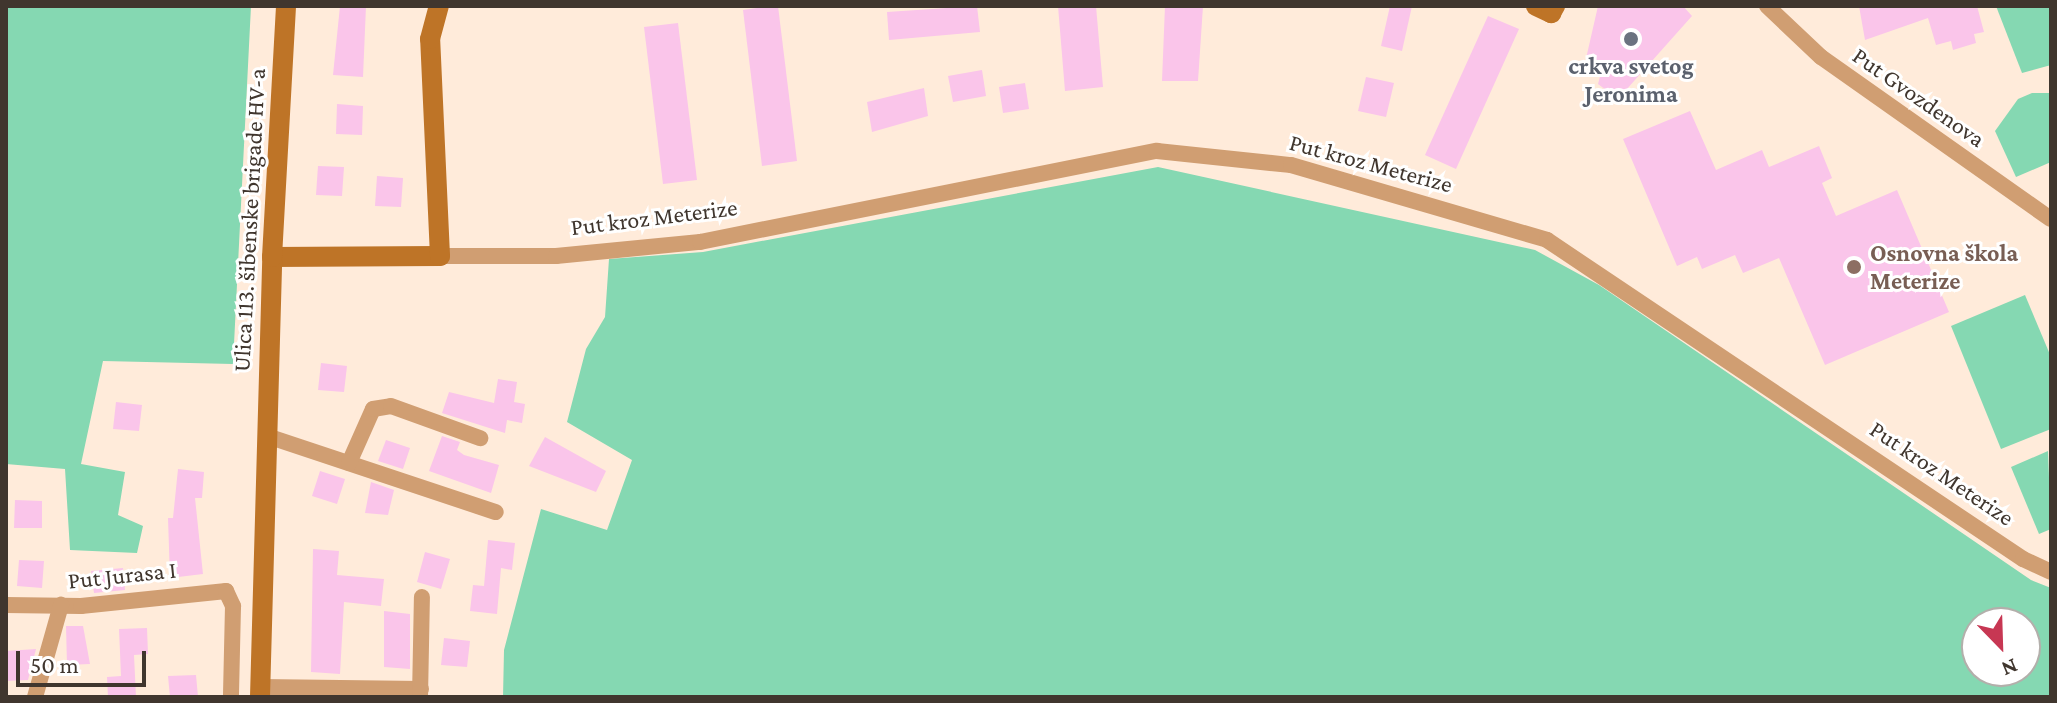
<!DOCTYPE html>
<html>
<head>
<meta charset="utf-8">
<style>
	body { margin:0 }
	#map { position:relative; width:2057px; height:703px; overflow:hidden; background:#ffebda; font-family:"Crimson Pro",serif }
	div>[style] { position:absolute }
	[style*='--x'] { left:calc(var(--x)*1px); top:calc(var(--y)*1px); width:calc(var(--w)*1px); rotate:calc(var(--a)*1deg) }
	.green>* { inset:0; background:#85d8b2 }
	.building>* { inset:0; background:#fac5ea }
	.street>* { height:16px; margin:-8px; padding:0 8px; transform-origin:8px; border-radius:8px; background:#d09e72 }
	.secondary>* { height:20px; margin:-10px; padding:0 10px; transform-origin:10px; border-radius:10px; background:#be7427 }
	.dots>* { width:22px; height:22px; translate:-50% -50%; box-sizing:border-box; border:4px solid #fff; border-radius:50% }
	span { translate:-50% -50%; white-space:nowrap; text-align:center; line-height:1.15; -webkit-text-stroke:6px #fff; paint-order:stroke }
	.worship-label { font-size:24px; color:#5b616d; font-weight:700 }
	.street-label { font-size:24px; color:#40362e }
	.education-label { font-size:24px; color:#785e54; font-weight:700 }
	.left { translate:0 -50%; text-align:left }
	.frame { position:absolute; inset:0; border:8px solid #40362e; pointer-events:none }
	.north { position:absolute; left:1961px; top:607px; width:80px; height:80px; box-sizing:border-box; background:#fff; border:2px solid #b3afab; border-radius:50%; rotate:157deg; font-size:22px; font-weight:700; line-height:32px; text-align:center; color:#40362e }
	.north::after { content:''; display:block; margin:auto; width:28px; height:36px; background:#c73753; clip-path:polygon(50% 0,100% 100%,50% 72%,0 100%) }
	.scale { position:absolute; left:16px; top:651px; width:130px; height:36px; box-sizing:border-box; border:4px solid #40362e; border-top:0; padding-left:10px; font-size:24px; line-height:28px; white-space:nowrap; color:#40362e; -webkit-text-stroke:6px #fff; paint-order:stroke }
</style>
</head>
<body>
<div id="map">
	<div class="green">
		<div style="clip-path:polygon(6px 6px,251px 6px,233px 364px,103px 361px,81px 464px,125px 472px,118px 515px,143px 526px,137px 553px,70px 550px,65px 469px,6px 464px)"></div>
		<div style="clip-path:polygon(1996px 6px,2051px 6px,2051px 65px,2022px 73px)"></div>
		<div style="clip-path:polygon(2032px 93px,2051px 93px,2051px 162px,2016px 177px,1995px 131px,2018px 99px)"></div>
		<div style="clip-path:polygon(evenodd,1158px 167px,1535px 250px,1599px 285px,2031px 580px,2051px 588px,2051px 697px,503px 697px,504px 650px,541px 509px,607px 530px,632px 460px,567px 422px,586px 349px,605px 317px,609px 259px,703px 252px,1158px 167px,1977px 623px,2025px 623px,2025px 671px,1977px 671px,1977px 623px)"></div>
		<div style="clip-path:polygon(2025px 295px,2051px 357px,2051px 429px,2001px 449px,1951px 326px)"></div>
		<div style="clip-path:polygon(2048px 451px,2051px 529px,2039px 534px,2011px 467px)"></div>
	</div>
	<div class="building">
		<div style="clip-path:polygon(340px 6px,366px 6px,363px 77px,333px 75px)"></div>
		<div style="clip-path:polygon(771px 6px,778px 6px,797px 161px,762px 166px,743px 10px)"></div>
		<div style="clip-path:polygon(977px 6px,980px 32px,889px 40px,887px 12px)"></div>
		<div style="clip-path:polygon(1058px 6px,1096px 6px,1103px 87px,1065px 91px)"></div>
		<div style="clip-path:polygon(1165px 6px,1203px 6px,1198px 81px,1162px 81px)"></div>
		<div style="clip-path:polygon(1390px 6px,1412px 6px,1402px 51px,1381px 46px)"></div>
		<div style="clip-path:polygon(1598px 6px,1683px 6px,1692px 16px,1618px 99px,1598px 84px,1602px 69px,1585px 63px)"></div>
		<div style="clip-path:polygon(1859px 6px,1977px 6px,1984px 32px,1974px 34px,1976px 43px,1953px 50px,1951px 41px,1936px 45px,1928px 18px,1865px 40px)"></div>
		<div style="clip-path:polygon(1488px 16px,1519px 29px,1456px 169px,1425px 155px)"></div>
		<div style="clip-path:polygon(678px 23px,697px 180px,663px 184px,644px 27px)"></div>
		<div style="clip-path:polygon(982px 70px,986px 96px,953px 102px,948px 76px)"></div>
		<div style="clip-path:polygon(1366px 77px,1394px 83px,1386px 117px,1358px 111px)"></div>
		<div style="clip-path:polygon(1025px 83px,1029px 109px,1003px 113px,999px 87px)"></div>
		<div style="clip-path:polygon(924px 88px,928px 116px,872px 132px,867px 102px)"></div>
		<div style="clip-path:polygon(337px 104px,363px 106px,362px 135px,336px 134px)"></div>
		<div style="clip-path:polygon(1690px 111px,1716px 170px,1762px 150px,1769px 167px,1819px 146px,1832px 178px,1822px 183px,1836px 216px,1897px 190px,1949px 312px,1825px 365px,1779px 258px,1743px 273px,1735px 255px,1702px 269px,1697px 257px,1677px 266px,1623px 139px)"></div>
		<div style="clip-path:polygon(318px 166px,344px 167px,342px 196px,316px 195px)"></div>
		<div style="clip-path:polygon(377px 176px,403px 178px,401px 207px,375px 206px)"></div>
		<div style="clip-path:polygon(321px 363px,347px 366px,344px 392px,318px 390px)"></div>
		<div style="clip-path:polygon(498px 379px,517px 382px,514px 402px,525px 404px,522px 423px,507px 420px,505px 433px,442px 413px,449px 392px,494px 403px)"></div>
		<div style="clip-path:polygon(116px 402px,142px 405px,139px 431px,113px 429px)"></div>
		<div style="clip-path:polygon(442px 436px,460px 442px,457px 450px,464px 455px,499px 465px,491px 493px,429px 471px)"></div>
		<div style="clip-path:polygon(545px 437px,606px 471px,596px 492px,529px 466px)"></div>
		<div style="clip-path:polygon(386px 440px,410px 448px,403px 469px,378px 461px)"></div>
		<div style="clip-path:polygon(178px 469px,204px 472px,202px 498px,195px 498px,203px 574px,170px 578px,168px 518px,173px 518px)"></div>
		<div style="clip-path:polygon(320px 471px,345px 479px,337px 504px,312px 496px)"></div>
		<div style="clip-path:polygon(371px 482px,394px 490px,388px 515px,365px 513px)"></div>
		<div style="clip-path:polygon(15px 500px,42px 501px,42px 528px,14px 528px)"></div>
		<div style="clip-path:polygon(488px 540px,515px 543px,512px 570px,501px 568px,497px 614px,470px 611px,473px 585px,484px 586px)"></div>
		<div style="clip-path:polygon(313px 549px,339px 551px,337px 575px,384px 579px,381px 606px,344px 602px,340px 674px,311px 672px)"></div>
		<div style="clip-path:polygon(425px 552px,450px 559px,441px 589px,417px 582px)"></div>
		<div style="clip-path:polygon(19px 560px,44px 561px,42px 588px,17px 586px)"></div>
		<div style="clip-path:polygon(123px 568px,125px 590px,94px 593px,91px 571px)"></div>
		<div style="clip-path:polygon(384px 611px,410px 614px,410px 669px,384px 667px)"></div>
		<div style="clip-path:polygon(66px 626px,83px 626px,90px 664px,67px 665px)"></div>
		<div style="clip-path:polygon(147px 628px,148px 654px,134px 655px,136px 697px,108px 697px,107px 677px,121px 676px,119px 629px)"></div>
		<div style="clip-path:polygon(444px 638px,470px 641px,467px 667px,441px 665px)"></div>
		<div style="clip-path:polygon(36px 649px,28px 680px,6px 681px,6px 651px)"></div>
		<div style="clip-path:polygon(196px 675px,198px 697px,170px 697px,168px 676px)"></div>
	</div>
	<div class="street">
		<div style="--x:1767;--y:6;--w:74;--a:43.4"></div>
		<div style="--x:1821;--y:57;--w:281;--a:35.2"></div>
		<div style="--x:440;--y:256;--w:116;--a:0"></div>
		<div style="--x:556;--y:256;--w:145;--a:-5.6"></div>
		<div style="--x:700;--y:242;--w:466;--a:-11.3"></div>
		<div style="--x:1157;--y:151;--w:135;--a:6"></div>
		<div style="--x:1291;--y:165;--w:267;--a:16.3"></div>
		<div style="--x:1547;--y:240;--w:573;--a:33.83"></div>
		<div style="--x:2023;--y:559;--w:31;--a:25"></div>
		<div style="--x:267;--y:436;--w:241;--a:18.4"></div>
		<div style="--x:349;--y:463;--w:59;--a:-66"></div>
		<div style="--x:373;--y:409;--w:18;--a:-9"></div>
		<div style="--x:391;--y:406;--w:95;--a:19.8"></div>
		<div style="--x:6;--y:605;--w:75;--a:0.8"></div>
		<div style="--x:81;--y:606;--w:146;--a:-5.9"></div>
		<div style="--x:226;--y:591;--w:17;--a:65"></div>
		<div style="--x:233;--y:606;--w:91;--a:91.3"></div>
		<div style="--x:260;--y:687;--w:161;--a:0.7"></div>
		<div style="--x:35;--y:697;--w:96;--a:-74.2"></div>
		<div style="--x:420;--y:697;--w:100;--a:-88.9"></div>
	</div>
	<div class="secondary">
		<div style="--x:1536;--y:6;--w:17;--a:25"></div>
		<div style="--x:1551;--y:13;--w:8;--a:-60"></div>
		<div style="--x:272;--y:257;--w:168;--a:-0.3"></div>
		<div style="--x:440;--y:256;--w:217;--a:-92.6"></div>
		<div style="--x:430;--y:39;--w:34;--a:-75"></div>
		<div style="--x:260;--y:697;--w:440;--a:-88.4"></div>
		<div style="--x:272;--y:257;--w:251;--a:-86.8"></div>
	</div>
	<div class="dots">
		<div style="left:1631px;top:39px;background:#6b7280"></div>
		<div style="left:1854px;top:267px;background:#8d6e63"></div>
	</div>
	<div class="worship-label">
		<span style="left:1631px;top:80px">crkva svetog<br>Jeronima</span>
	</div>
	<div class="street-label">
		<span style="left:1919px;top:97px;rotate:35deg">Put Gvozdenova</span>
		<span style="left:1371px;top:163px;rotate:15deg">Put kroz Meterize</span>
		<span style="left:654px;top:217px;rotate:-7deg">Put kroz Meterize</span>
		<span style="left:249px;top:220px;rotate:-87deg">Ulica 113. šibenske brigade HV-a</span>
		<span style="left:1942px;top:473px;rotate:34deg">Put kroz Meterize</span>
		<span style="left:122px;top:575px;rotate:-6deg">Put Jurasa I</span>
	</div>
	<div class="education-label">
		<span class="left" style="left:1870px;top:267px">Osnovna škola<br>Meterize</span>
	</div>
	<div class="frame"></div>
	<div class="north">N</div>
	<div class="scale">50 m</div>
</div>
</body>
</html>
